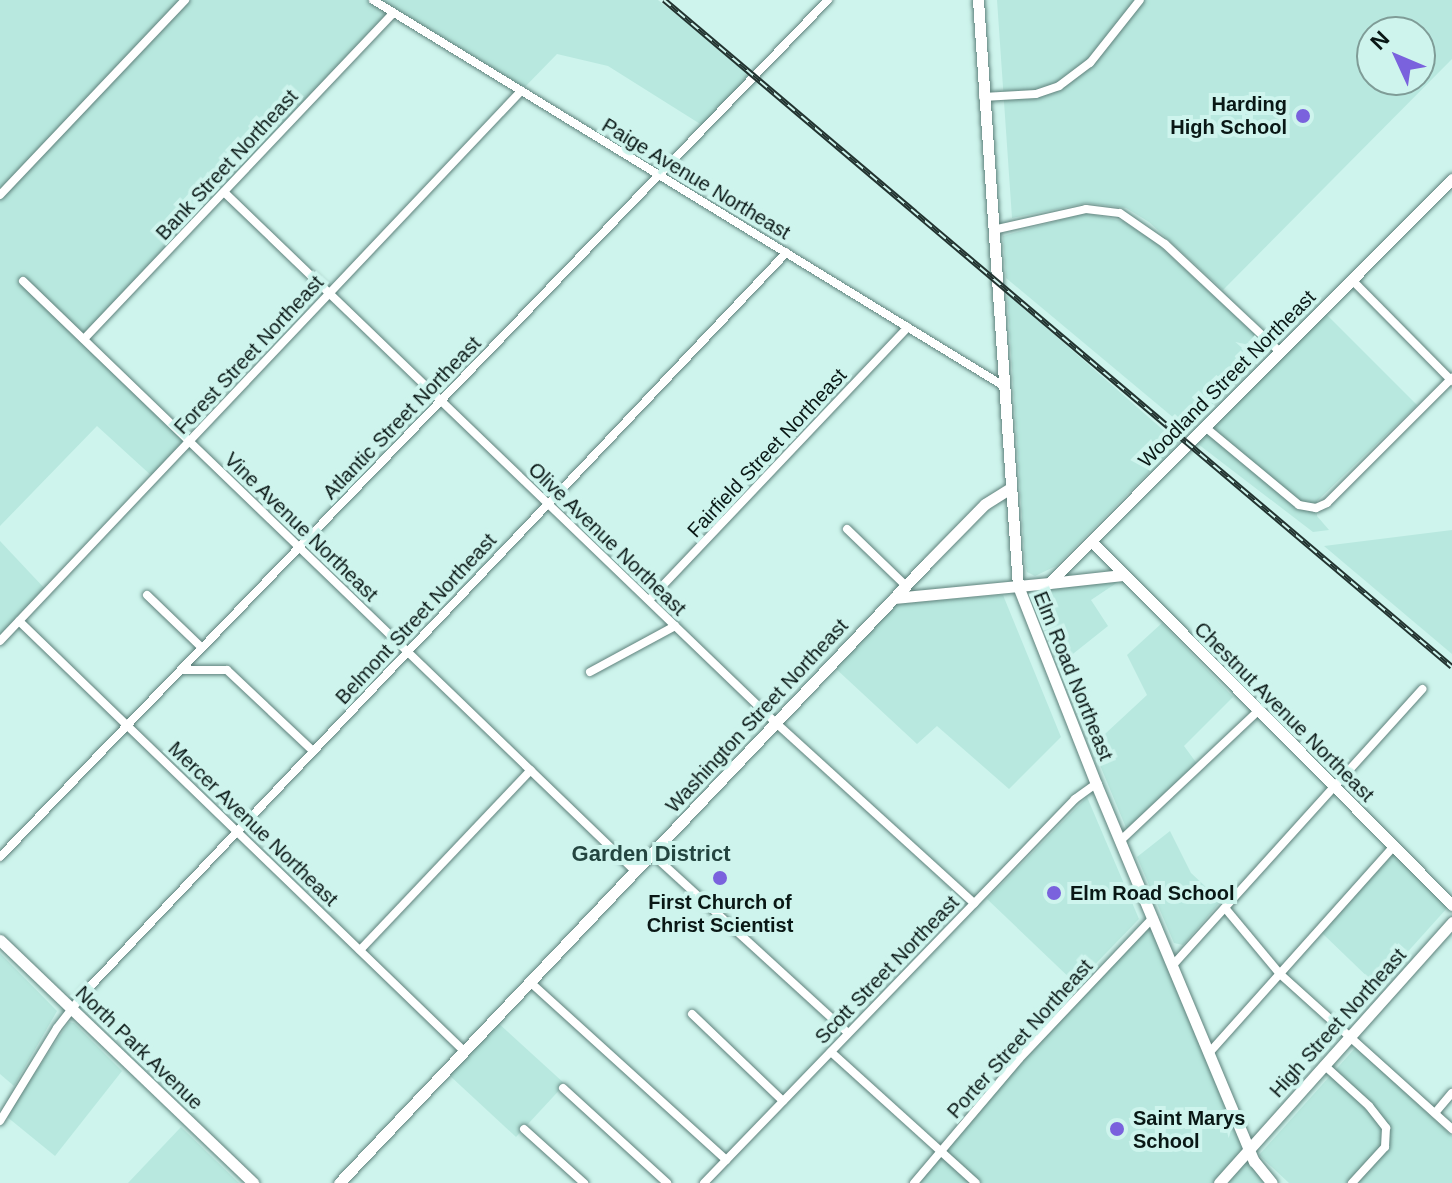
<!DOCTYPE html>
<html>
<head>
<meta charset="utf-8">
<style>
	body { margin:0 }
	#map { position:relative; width:1452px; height:1183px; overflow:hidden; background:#cef4ed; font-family:Arial,sans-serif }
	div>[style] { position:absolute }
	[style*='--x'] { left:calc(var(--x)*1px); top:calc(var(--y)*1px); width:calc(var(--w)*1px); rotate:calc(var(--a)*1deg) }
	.built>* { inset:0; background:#b8e8df }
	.roads { filter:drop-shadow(0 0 2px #5e817b) drop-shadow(0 0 2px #5e817b) }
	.street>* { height:8px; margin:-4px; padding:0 4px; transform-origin:4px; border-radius:4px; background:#fff }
	.secondary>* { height:11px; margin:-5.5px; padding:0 5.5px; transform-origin:5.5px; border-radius:5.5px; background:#fff }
	.rail>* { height:6px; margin-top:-3px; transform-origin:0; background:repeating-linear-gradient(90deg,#cef4ed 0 9px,#223330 0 18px); box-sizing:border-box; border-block:2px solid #223330 }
	.dots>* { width:22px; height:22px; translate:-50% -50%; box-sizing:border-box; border:4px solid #cef4ed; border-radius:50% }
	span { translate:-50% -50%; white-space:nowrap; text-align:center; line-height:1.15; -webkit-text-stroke:8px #cef4ed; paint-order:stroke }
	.poi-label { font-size:20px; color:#091715; font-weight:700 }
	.right { translate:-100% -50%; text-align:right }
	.left { translate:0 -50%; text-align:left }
	.street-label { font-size:20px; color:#091715 }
	.neighbourhood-label { font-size:22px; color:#244540; font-weight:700 }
	.north { position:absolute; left:1356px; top:16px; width:80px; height:80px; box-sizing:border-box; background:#cef4ed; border:2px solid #7f9c97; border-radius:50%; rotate:314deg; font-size:22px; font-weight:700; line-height:32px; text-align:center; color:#091715 }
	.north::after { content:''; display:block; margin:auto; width:28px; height:36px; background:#7a62dd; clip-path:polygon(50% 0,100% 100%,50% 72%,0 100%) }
</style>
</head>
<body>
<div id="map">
	<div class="built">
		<div style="clip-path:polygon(0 0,658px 0,754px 76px,705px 127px,608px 66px,557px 54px,521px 91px,393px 13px,84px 339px,189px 441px,154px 478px,97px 426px,0 526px)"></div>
		<div style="clip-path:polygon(evenodd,997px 0,1452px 0,1452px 59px,1223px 290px,1149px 222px,1126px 208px,1087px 203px,1012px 218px,997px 0,1372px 32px,1420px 32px,1420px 80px,1372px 80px,1372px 32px)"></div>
		<div style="clip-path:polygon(1085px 213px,1123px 221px,1155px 242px,1270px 348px,1187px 429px,1006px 278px,1003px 236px)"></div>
		<div style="clip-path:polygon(1007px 293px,1178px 443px,1056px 566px,1035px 576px,1027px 572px,1025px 563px)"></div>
		<div style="clip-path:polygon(1325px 313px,1417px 405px,1317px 501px,1317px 516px,1329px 530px,1313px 532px,1198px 444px)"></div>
		<div style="clip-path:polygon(1452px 530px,1452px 654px,1324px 546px)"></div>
		<div style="clip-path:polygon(0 541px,47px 591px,0 641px)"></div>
		<div style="clip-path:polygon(1118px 582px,1091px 600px,1108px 626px,1059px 665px,1034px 608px,1053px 588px)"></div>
		<div style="clip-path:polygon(1003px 595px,1061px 737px,1009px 789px,937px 726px,917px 744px,834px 667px,896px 604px)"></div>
		<div style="clip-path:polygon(1162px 623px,1233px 697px,1184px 746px,1198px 765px,1127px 830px,1092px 746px,1147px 695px,1127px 655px)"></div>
		<div style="clip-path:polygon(1087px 797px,1139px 919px,1076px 984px,987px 899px)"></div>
		<div style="clip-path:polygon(1170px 831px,1191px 873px,1221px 901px,1183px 945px,1174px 943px,1137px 857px)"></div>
		<div style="clip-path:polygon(1393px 854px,1448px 907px,1377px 986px,1322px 933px)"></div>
		<div style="clip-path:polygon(1153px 918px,1250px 1148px,1272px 1183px,914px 1183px,1019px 1059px)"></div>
		<div style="clip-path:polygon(0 953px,57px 1011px,14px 1086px,0 1074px)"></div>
		<div style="clip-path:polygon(69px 1022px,74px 1023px,122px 1071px,55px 1156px,6px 1116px)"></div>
		<div style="clip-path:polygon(497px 1022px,565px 1084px,516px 1137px,448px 1074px)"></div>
		<div style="clip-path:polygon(1356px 1047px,1452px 1136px,1452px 1183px,1289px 1183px,1259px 1155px)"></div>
		<div style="clip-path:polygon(181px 1127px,239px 1183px,128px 1183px)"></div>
	</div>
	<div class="roads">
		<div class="street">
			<div style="--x:373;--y:0;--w:737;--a:31.47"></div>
			<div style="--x:983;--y:97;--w:53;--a:-3.2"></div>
			<div style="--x:1036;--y:94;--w:24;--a:-19"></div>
			<div style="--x:1059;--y:86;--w:39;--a:-37"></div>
			<div style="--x:1090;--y:63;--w:80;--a:-51.6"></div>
			<div style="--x:224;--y:192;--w:766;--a:43.89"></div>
			<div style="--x:776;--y:723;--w:268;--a:42.3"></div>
			<div style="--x:0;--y:195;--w:269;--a:-46.5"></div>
			<div style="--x:993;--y:230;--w:95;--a:-12.7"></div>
			<div style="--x:1086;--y:209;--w:34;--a:7"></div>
			<div style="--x:1120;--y:213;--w:55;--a:34.6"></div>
			<div style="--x:1165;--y:244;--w:158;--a:43.2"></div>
			<div style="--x:1352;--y:280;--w:142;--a:45.3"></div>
			<div style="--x:23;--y:281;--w:850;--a:43.95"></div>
			<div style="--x:84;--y:339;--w:449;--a:-46.5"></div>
			<div style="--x:1205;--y:427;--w:122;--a:39.7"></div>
			<div style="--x:1299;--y:505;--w:17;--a:10"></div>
			<div style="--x:1316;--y:508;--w:12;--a:-24"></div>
			<div style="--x:1327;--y:503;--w:177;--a:-45"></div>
			<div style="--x:847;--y:529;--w:82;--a:44"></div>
			<div style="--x:147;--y:595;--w:76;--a:43.9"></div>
			<div style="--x:649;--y:600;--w:376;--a:-46.5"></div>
			<div style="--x:19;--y:621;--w:619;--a:44.02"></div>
			<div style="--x:0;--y:641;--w:758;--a:-46.55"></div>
			<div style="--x:181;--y:670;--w:46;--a:0"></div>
			<div style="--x:227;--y:670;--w:118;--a:43.3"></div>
			<div style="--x:590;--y:672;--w:97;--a:-28.4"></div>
			<div style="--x:1120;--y:841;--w:188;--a:-43.3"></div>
			<div style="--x:652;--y:854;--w:265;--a:42.4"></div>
			<div style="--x:0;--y:857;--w:1192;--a:-45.99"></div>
			<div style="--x:1225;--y:908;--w:86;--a:50.2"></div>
			<div style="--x:1280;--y:974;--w:232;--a:42"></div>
			<div style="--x:360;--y:950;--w:248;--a:-46.5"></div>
			<div style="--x:1173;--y:965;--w:372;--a:-47.9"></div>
			<div style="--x:530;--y:982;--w:265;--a:42.2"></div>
			<div style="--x:692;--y:1014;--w:126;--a:43.7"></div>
			<div style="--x:831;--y:1052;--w:195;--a:42.1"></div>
			<div style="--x:1209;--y:1053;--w:276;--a:-48.2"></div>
			<div style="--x:1324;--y:1065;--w:61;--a:42.3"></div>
			<div style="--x:1369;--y:1106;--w:28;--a:52"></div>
			<div style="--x:1386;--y:1128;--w:19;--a:93"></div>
			<div style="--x:1385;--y:1147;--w:49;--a:132.5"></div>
			<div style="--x:563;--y:1088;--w:141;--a:42.4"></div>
			<div style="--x:1435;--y:1113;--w:26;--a:-50"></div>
			<div style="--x:0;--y:1121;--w:109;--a:-58.5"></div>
			<div style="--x:57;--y:1028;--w:46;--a:-52.1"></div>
			<div style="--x:85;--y:992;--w:1019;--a:-46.51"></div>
			<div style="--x:524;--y:1129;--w:81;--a:42"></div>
			<div style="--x:704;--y:1183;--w:534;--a:-45.99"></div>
			<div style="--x:1075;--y:799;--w:26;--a:-36"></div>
			<div style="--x:914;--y:1183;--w:162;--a:-49.7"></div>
			<div style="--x:1019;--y:1059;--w:195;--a:-46.5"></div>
		</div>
		<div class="secondary">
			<div style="--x:978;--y:0;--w:587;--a:86.1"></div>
			<div style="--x:1018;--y:586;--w:213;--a:68.5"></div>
			<div style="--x:1096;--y:784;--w:409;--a:67.3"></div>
			<div style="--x:1254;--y:1161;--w:28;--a:51"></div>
			<div style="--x:1092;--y:542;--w:511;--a:45.24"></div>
			<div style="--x:1050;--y:583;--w:73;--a:-6.3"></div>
			<div style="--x:894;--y:598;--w:156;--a:-5.5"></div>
			<div style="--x:1049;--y:583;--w:571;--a:-45.07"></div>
			<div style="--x:0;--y:940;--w:351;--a:43.8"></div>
			<div style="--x:339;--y:1183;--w:856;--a:-46.51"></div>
			<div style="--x:928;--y:562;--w:81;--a:-45.5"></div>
			<div style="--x:985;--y:504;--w:28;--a:-32"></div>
			<div style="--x:1219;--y:1183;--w:350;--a:-48.2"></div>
		</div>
	</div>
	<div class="rail">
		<div style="--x:664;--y:0;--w:1032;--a:40.25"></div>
	</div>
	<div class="dots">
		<div style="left:1303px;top:116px;background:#7a62dd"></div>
		<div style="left:720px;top:878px;background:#7a62dd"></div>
		<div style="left:1054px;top:893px;background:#7a62dd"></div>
		<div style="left:1117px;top:1129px;background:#7a62dd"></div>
	</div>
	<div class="poi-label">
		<span class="right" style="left:1287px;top:116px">Harding<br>High School</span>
		<span class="left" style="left:1070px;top:893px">Elm Road School</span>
		<span style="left:720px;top:914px">First Church of<br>Christ Scientist</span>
		<span class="left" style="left:1133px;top:1130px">Saint Marys<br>School</span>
	</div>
	<div class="street-label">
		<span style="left:227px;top:165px;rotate:-47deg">Bank Street Northeast</span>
		<span style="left:696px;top:179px;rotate:31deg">Paige Avenue Northeast</span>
		<span style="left:249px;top:355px;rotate:-47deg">Forest Street Northeast</span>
		<span style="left:1227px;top:379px;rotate:-45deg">Woodland Street Northeast</span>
		<span style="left:402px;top:418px;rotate:-46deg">Atlantic Street Northeast</span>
		<span style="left:767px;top:453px;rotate:-47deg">Fairfield Street Northeast</span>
		<span style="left:301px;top:527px;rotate:44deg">Vine Avenue Northeast</span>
		<span style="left:607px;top:539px;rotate:44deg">Olive Avenue Northeast</span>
		<span style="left:416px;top:619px;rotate:-47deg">Belmont Street Northeast</span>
		<span style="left:1073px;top:676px;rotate:68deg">Elm Road Northeast</span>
		<span style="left:1284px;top:712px;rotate:45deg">Chestnut Avenue Northeast</span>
		<span style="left:757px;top:716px;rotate:-47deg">Washington Street Northeast</span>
		<span style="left:253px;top:824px;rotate:44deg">Mercer Avenue Northeast</span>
		<span style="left:887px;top:970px;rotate:-46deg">Scott Street Northeast</span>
		<span style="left:1338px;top:1023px;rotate:-48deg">High Street Northeast</span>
		<span style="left:1020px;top:1039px;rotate:-48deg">Porter Street Northeast</span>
		<span style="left:139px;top:1048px;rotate:44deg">North Park Avenue</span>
	</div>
	<div class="neighbourhood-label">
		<span style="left:651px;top:854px">Garden District</span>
	</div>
	<div class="north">N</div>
</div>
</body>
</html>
